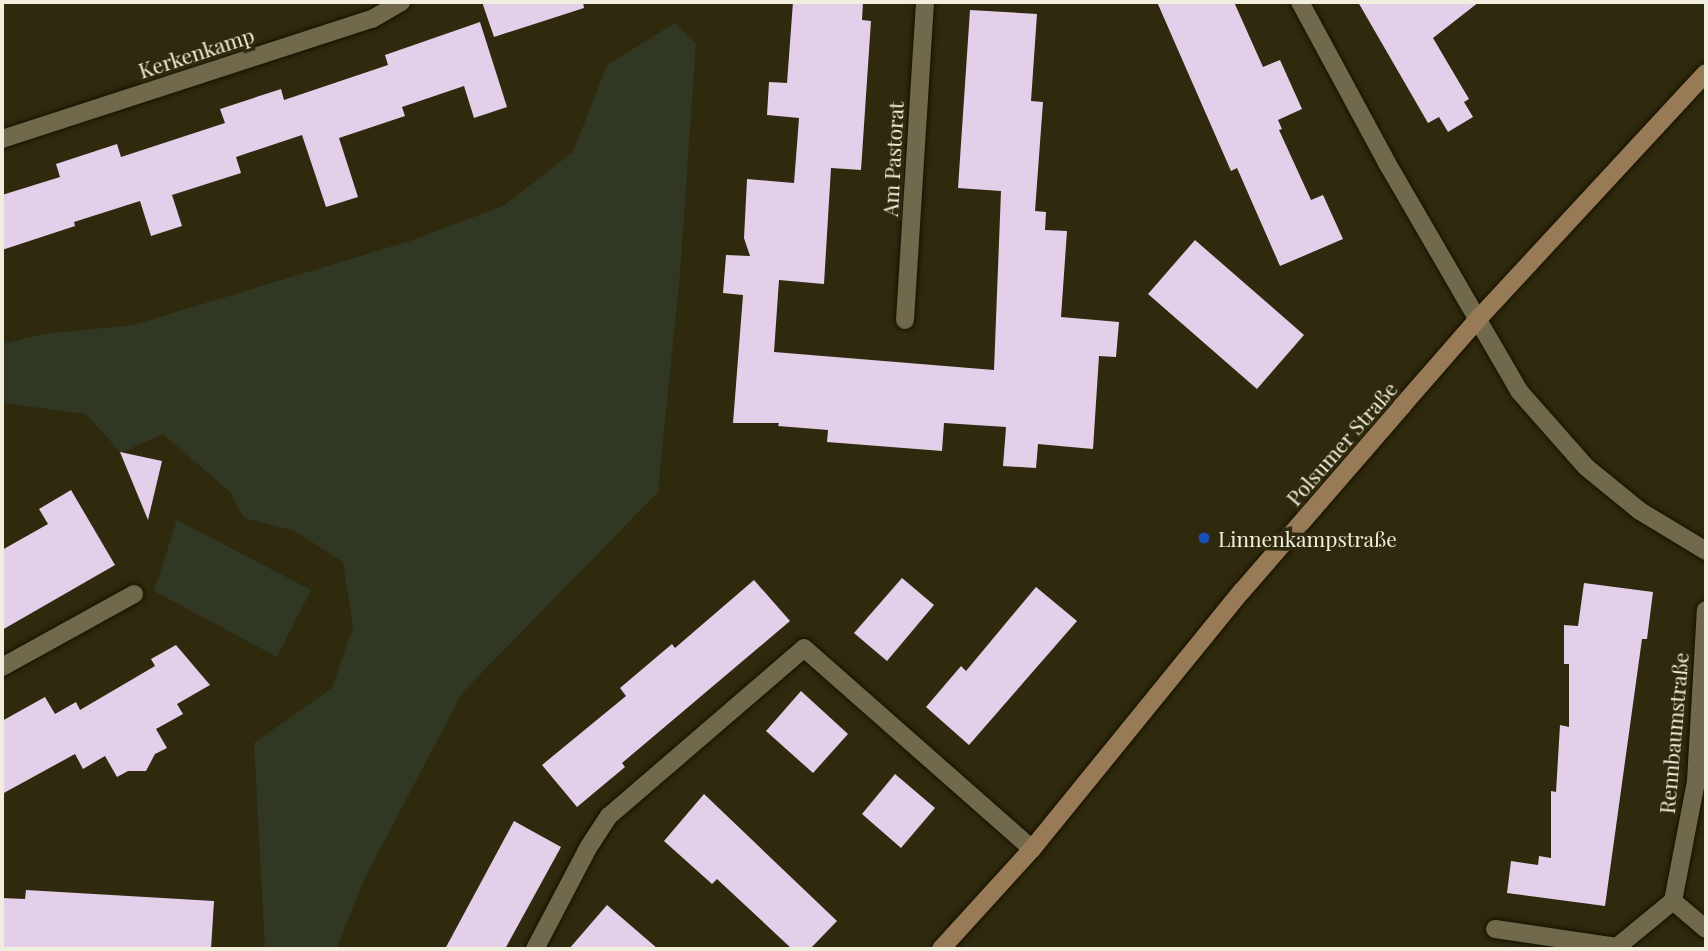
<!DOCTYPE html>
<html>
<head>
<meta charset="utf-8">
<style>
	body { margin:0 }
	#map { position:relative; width:1708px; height:951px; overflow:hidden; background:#2f290d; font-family:"Playfair Display",serif }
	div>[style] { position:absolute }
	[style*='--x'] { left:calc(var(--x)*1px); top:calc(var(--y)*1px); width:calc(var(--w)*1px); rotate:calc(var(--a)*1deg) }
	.green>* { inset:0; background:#303824 }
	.building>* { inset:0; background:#e4cfea }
	.roads { filter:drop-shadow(0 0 2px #171100) drop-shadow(0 0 2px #171100) }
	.street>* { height:18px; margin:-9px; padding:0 9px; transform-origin:9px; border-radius:9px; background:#70694c }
	.secondary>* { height:18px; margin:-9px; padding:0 9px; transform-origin:9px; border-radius:9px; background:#977b57 }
	.dots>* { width:19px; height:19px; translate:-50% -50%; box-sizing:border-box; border:4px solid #2f290d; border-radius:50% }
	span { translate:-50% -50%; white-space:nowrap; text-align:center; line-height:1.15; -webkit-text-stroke:7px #2f290d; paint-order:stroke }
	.street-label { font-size:21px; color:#f1eedd }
	.poi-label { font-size:21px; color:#f1eedd }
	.left { translate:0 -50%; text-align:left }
	.frame { position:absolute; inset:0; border:4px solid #f1eedd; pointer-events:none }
</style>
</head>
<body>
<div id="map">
	<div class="green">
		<div style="clip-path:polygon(675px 23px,696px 43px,680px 273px,658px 492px,462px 693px,365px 878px,336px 949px,265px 949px,254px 743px,332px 688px,353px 626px,343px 562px,295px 531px,244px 518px,230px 492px,163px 434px,121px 453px,86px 414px,2px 403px,2px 344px,43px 334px,133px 325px,410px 241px,503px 206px,573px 152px,607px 65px)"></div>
		<div style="clip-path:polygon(177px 520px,311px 590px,277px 657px,154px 591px)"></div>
	</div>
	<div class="building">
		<div style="clip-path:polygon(482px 2px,583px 2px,584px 8px,494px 37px)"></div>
		<div style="clip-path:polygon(793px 2px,863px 2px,862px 20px,871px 21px,861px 170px,831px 168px,824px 284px,779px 280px,774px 352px,994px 370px,1001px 191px,958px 188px,970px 10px,1037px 14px,1031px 101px,1043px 102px,1035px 211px,1046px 212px,1045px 230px,1067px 231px,1061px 317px,1119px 322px,1116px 357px,1099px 356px,1093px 449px,1038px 444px,1036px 468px,1003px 466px,1006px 427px,944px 423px,942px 451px,827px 442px,828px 430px,778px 426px,779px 423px,733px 423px,743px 295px,723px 293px,726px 255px,750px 256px,744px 238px,747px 179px,794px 183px,799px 118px,767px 115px,769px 82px,787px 83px)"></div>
		<div style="clip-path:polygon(1157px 2px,1234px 2px,1263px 67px,1280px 60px,1302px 109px,1278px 120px,1282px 129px,1279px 130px,1311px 200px,1323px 195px,1343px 239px,1280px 266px,1237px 168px,1231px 171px)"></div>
		<div style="clip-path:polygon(1358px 2px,1479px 2px,1433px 38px,1469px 99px,1464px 102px,1473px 117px,1448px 132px,1439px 117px,1428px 123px)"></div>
		<div style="clip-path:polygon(480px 22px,507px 107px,474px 118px,464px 86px,402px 107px,405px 116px,339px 138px,358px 197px,326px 207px,302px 135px,236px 157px,241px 173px,172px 195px,182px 226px,151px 236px,140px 201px,74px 222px,75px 226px,2px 250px,2px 195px,60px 177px,56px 164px,117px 144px,121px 157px,225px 123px,220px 109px,281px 89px,284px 100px,388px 65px,385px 55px)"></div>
		<div style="clip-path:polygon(1195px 240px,1304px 335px,1257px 389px,1148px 294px)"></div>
		<div style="clip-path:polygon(120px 452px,162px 461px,148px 520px)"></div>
		<div style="clip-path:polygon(71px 490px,115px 565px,2px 630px,2px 550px,48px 524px,39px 509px)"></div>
		<div style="clip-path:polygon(902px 578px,934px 605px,887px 661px,854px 633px)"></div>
		<div style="clip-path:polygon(754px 580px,790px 621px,622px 763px,625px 767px,577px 807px,542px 765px,626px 696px,620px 688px,672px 644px,675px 648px)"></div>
		<div style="clip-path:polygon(1584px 583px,1653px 592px,1647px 639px,1642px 639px,1605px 906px,1507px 893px,1511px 861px,1538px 865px,1539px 856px,1551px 858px,1551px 791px,1556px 792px,1560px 725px,1569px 727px,1569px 664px,1564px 664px,1564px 625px,1578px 626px)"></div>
		<div style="clip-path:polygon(1036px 587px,1077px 621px,969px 745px,926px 707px,961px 666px,966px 671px)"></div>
		<div style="clip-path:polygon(176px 645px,210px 685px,177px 704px,183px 714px,156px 729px,167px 748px,155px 754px,146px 771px,128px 771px,117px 777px,105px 756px,83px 769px,75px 754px,2px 794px,2px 721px,45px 697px,55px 714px,76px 702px,80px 710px,155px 666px,151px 659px)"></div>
		<div style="clip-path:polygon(801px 691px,848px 734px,813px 773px,766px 731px)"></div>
		<div style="clip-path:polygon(895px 774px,935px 808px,901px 848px,862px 814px)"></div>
		<div style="clip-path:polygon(704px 794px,837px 921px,810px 949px,792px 949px,717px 879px,712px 884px,664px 841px)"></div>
		<div style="clip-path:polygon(514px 821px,561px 847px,505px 949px,445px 949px)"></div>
		<div style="clip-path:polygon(26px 890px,214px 901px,211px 949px,2px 949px,2px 898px,25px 899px)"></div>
		<div style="clip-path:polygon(607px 905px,658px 949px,569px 949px)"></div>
	</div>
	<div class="roads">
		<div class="street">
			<div style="--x:1300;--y:2;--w:183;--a:61.6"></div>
			<div style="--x:1387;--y:163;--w:263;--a:59.9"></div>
			<div style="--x:1519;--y:391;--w:101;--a:48.6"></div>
			<div style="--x:1586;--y:467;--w:70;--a:39.2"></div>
			<div style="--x:1640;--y:511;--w:77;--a:31.2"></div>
			<div style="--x:2;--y:139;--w:389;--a:-18"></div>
			<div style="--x:372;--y:19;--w:34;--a:-30"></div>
			<div style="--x:905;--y:320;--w:319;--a:-86.4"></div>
			<div style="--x:2;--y:667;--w:151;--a:-28.9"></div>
			<div style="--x:1673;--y:901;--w:122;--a:-79.1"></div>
			<div style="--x:1696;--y:781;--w:171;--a:-86.7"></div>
			<div style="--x:1495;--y:929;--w:123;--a:8.4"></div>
			<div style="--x:1617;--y:947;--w:72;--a:-39.4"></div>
			<div style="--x:1673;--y:901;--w:43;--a:40.3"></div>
			<div style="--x:535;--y:949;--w:114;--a:-62.3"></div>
			<div style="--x:588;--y:848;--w:38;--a:-57"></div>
			<div style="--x:609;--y:816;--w:257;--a:-40.7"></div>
			<div style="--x:804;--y:648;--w:304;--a:41.4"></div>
		</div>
		<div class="secondary">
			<div style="--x:941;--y:949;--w:135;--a:-47.7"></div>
			<div style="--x:1032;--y:849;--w:333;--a:-50.9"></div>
			<div style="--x:1242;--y:591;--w:245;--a:-49.1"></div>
			<div style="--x:1402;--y:406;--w:116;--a:-48.9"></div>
			<div style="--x:1478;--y:319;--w:335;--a:-47.2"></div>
		</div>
	</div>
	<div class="dots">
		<div style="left:1204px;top:538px;background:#1a4fb4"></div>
	</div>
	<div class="street-label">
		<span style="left:196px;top:52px;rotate:-18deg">Kerkenkamp</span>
		<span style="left:892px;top:159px;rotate:-87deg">Am Pastorat</span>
		<span style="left:1341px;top:443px;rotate:-49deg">Polsumer Straße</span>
		<span style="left:1673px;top:733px;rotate:-85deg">Rennbaumstraße</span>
	</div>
	<div class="poi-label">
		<span class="left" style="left:1218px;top:538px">Linnenkampstraße</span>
	</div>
	<div class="frame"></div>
</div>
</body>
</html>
